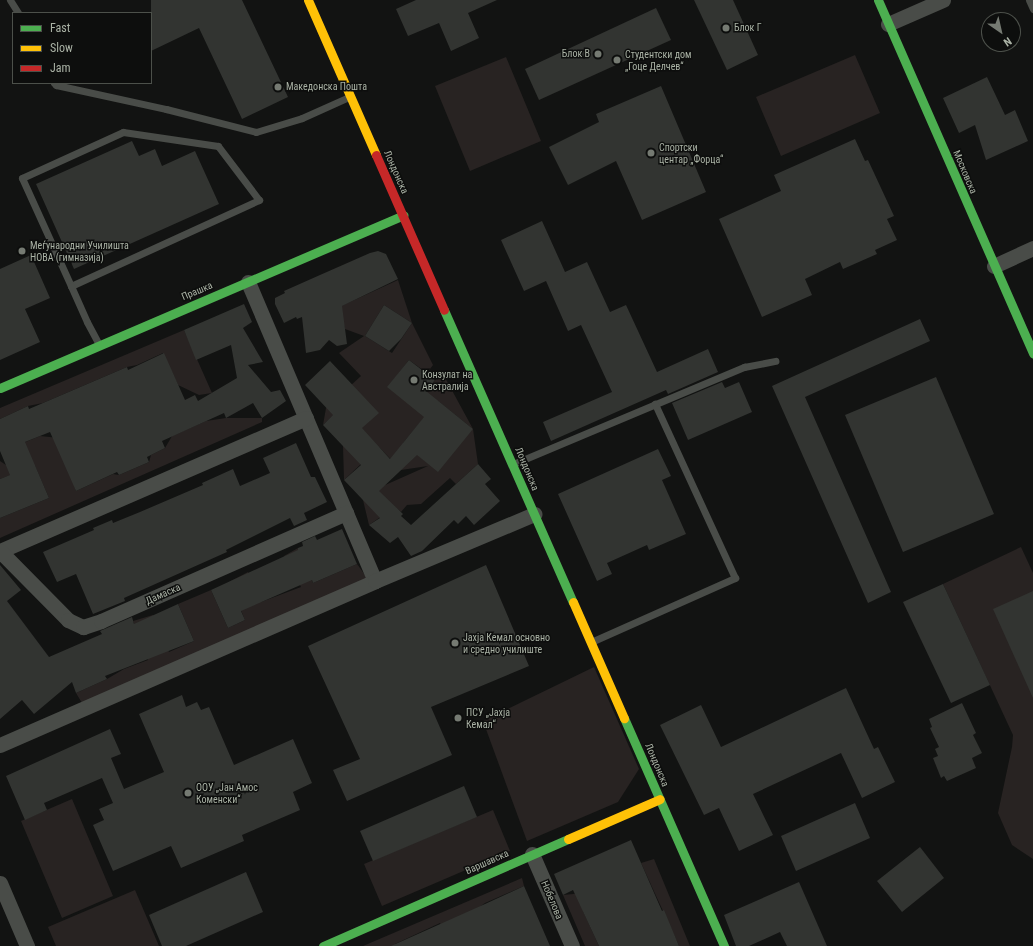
<!DOCTYPE html>
<html>
<head>
<meta charset="utf-8">
<style>
	body { margin:0 }
	#map { position:relative; width:1033px; height:946px; overflow:hidden; background:#121312; font-family:"Roboto Condensed",sans-serif }
	div>[style] { position:absolute }
	[style*='--x'] { left:calc(var(--x)*1px); top:calc(var(--y)*1px); width:calc(var(--w)*1px); rotate:calc(var(--a)*1deg) }
	.green>* { inset:0; background:#282322 }
	.building>* { inset:0; background:#323431 }
	.lane>* { height:7px; margin:-3.5px; padding:0 3.5px; transform-origin:3.5px; border-radius:3.5px; background:#494c48 }
	.street>* { height:15px; margin:-7.5px; padding:0 7.5px; transform-origin:7.5px; border-radius:7.5px; background:#494c48 }
	.fast>* { height:9px; margin:-4.5px; padding:0 4.5px; transform-origin:4.5px; border-radius:4.5px; background:#4caf50 }
	.slow>* { height:9px; margin:-4.5px; padding:0 4.5px; transform-origin:4.5px; border-radius:4.5px; background:#ffc107 }
	.jam>* { height:9px; margin:-4.5px; padding:0 4.5px; transform-origin:4.5px; border-radius:4.5px; background:#c62828 }
	.dots>* { width:11px; height:11px; translate:-50% -50%; box-sizing:border-box; border:2px solid #0d0e0d; border-radius:50% }
	span { translate:-50% -50%; white-space:nowrap; text-align:center; line-height:1.15; -webkit-text-stroke:3px #0d0e0d; paint-order:stroke }
	.poi-label { font-size:10px; color:#aab2a5 }
	.left { translate:0 -50%; text-align:left }
	.right { translate:-100% -50%; text-align:right }
	.street-label { font-size:10px; color:#aab2a5 }
	.legend { position:absolute; left:12px; top:12px; width:140px; height:72px; box-sizing:border-box; background:#0d0e0d; border:1px solid #4c504a; margin:0; padding:5px 7px; list-style:none; font-size:12px; color:#aab2a5 }
	.legend li { display:flex; align-items:center; gap:8px; height:20px }
	.legend b { width:20px; border:1px solid #4c504a }
	.north { position:absolute; left:981px; top:12px; width:40px; height:40px; box-sizing:border-box; background:#0d0e0d; border:1px solid #4c504a; border-radius:50%; rotate:146deg; font-size:11px; font-weight:700; line-height:16px; text-align:center; color:#aab2a5 }
	.north::after { content:''; display:block; margin:auto; width:14px; height:18px; background:#757a72; clip-path:polygon(50% 0,100% 100%,50% 72%,0 100%) }
</style>
</head>
<body>
<div id="map">
	<div class="green">
		<div style="clip-path:polygon(855px 55px,880px 113px,781px 156px,756px 97px)"></div>
		<div style="clip-path:polygon(506px 57px,541px 141px,470px 171px,435px 86px)"></div>
		<div style="clip-path:polygon(evenodd,398px 280px,412px 323px,433px 365px,427px 373px,409px 360px,388px 387px,413px 407px,442px 372px,473px 429px,478px 464px,456px 484px,450px 478px,421px 504px,407px 505px,401px 512px,395px 507px,369px 525px,363px 500px,374px 490px,428px 466px,401px 470px,379px 447px,344px 480px,343px 446px,358px 392px,323px 425px,326px 408px,361px 376px,339px 353px,364px 336px,345px 329px,339px 307px,398px 280px,384px 305px,412px 323px,392px 353px,365px 336px,384px 305px,398px 280px,438px 401px,473px 429px,430px 465px,403px 443px,438px 401px)"></div>
		<div style="clip-path:polygon(184px 330px,212px 393px,199px 395px,178px 385px,163px 353px,137px 365px,127px 367px,43px 403px,28px 406px,0 419px,0 408px)"></div>
		<div style="clip-path:polygon(226px 418px,262px 418px,262px 422px,0 538px,0 518px,49px 498px,35px 466px,0 479px,0 461px,6px 465px,23px 443px,40px 436px,59px 438px,76px 491px,113px 474px,119px 475px,149px 462px,151px 455px,165px 448px,172px 436px,206px 421px)"></div>
		<div style="clip-path:polygon(1021px 547px,1033px 573px,1033px 859px,1012px 845px,998px 813px,1012px 747px,1013px 735px,943px 584px)"></div>
		<div style="clip-path:polygon(298px 548px,313px 583px,357px 564px,371px 583px,85px 708px,76px 693px,107px 679px,124px 669px,148px 660px,133px 621px,153px 615px,169px 652px,194px 641px,178px 604px,211px 590px,228px 628px,245px 620px,229px 582px,248px 572px,261px 602px,301px 587px,284px 556px)"></div>
		<div style="clip-path:polygon(594px 667px,639px 769px,618px 802px,527px 841px,483px 721px)"></div>
		<div style="clip-path:polygon(72px 799px,113px 896px,62px 918px,21px 821px)"></div>
		<div style="clip-path:polygon(493px 810px,510px 851px,382px 906px,364px 864px)"></div>
		<div style="clip-path:polygon(654px 859px,690px 946px,679px 946px,641px 863px)"></div>
		<div style="clip-path:polygon(522px 878px,524px 886px,485px 903px,445px 933px,440px 923px,395px 944px,396px 946px,363px 946px)"></div>
		<div style="clip-path:polygon(135px 890px,159px 946px,56px 946px,48px 927px)"></div>
		<div style="clip-path:polygon(583px 893px,583px 911px,599px 946px,585px 946px,563px 895px)"></div>
	</div>
	<div class="building">
		<div style="clip-path:polygon(151px 0,242px 0,288px 97px,242px 119px,199px 28px,151px 51px)"></div>
		<div style="clip-path:polygon(416px 0,497px 0,468px 13px,479px 38px,451px 51px,439px 23px,408px 36px,396px 9px)"></div>
		<div style="clip-path:polygon(694px 0,733px 0,758px 55px,727px 70px)"></div>
		<div style="clip-path:polygon(656px 8px,671px 40px,539px 100px,525px 69px)"></div>
		<div style="clip-path:polygon(987px 77px,1005px 115px,1015px 110px,1028px 141px,986px 160px,975px 125px,959px 133px,943px 98px)"></div>
		<div style="clip-path:polygon(661px 86px,706px 192px,642px 220px,616px 161px,568px 185px,549px 147px,599px 122px,596px 114px)"></div>
		<div style="clip-path:polygon(855px 139px,865px 161px,868px 160px,894px 216px,887px 219px,897px 240px,875px 250px,877px 254px,843px 269px,840px 262px,805px 279px,812px 295px,762px 317px,719px 219px,781px 191px,774px 175px)"></div>
		<div style="clip-path:polygon(132px 141px,139px 156px,155px 149px,162px 166px,195px 151px,219px 204px,74px 269px,36px 184px)"></div>
		<div style="clip-path:polygon(542px 221px,565px 272px,587px 262px,610px 312px,626px 305px,657px 372px,708px 349px,718px 372px,668px 394px,666px 390px,551px 441px,543px 422px,612px 392px,581px 325px,568px 331px,546px 281px,524px 291px,501px 240px)"></div>
		<div style="clip-path:polygon(378px 251px,386px 254px,398px 279px,342px 306px,347px 344px,337px 346px,329px 340px,320px 350px,306px 353px,302px 317px,297px 319px,296px 317px,284px 323px,275px 304px,275px 298px,285px 293px,284px 291px,320px 275px,370px 253px)"></div>
		<div style="clip-path:polygon(31px 255px,50px 298px,25px 309px,40px 342px,0 360px,0 269px)"></div>
		<div style="clip-path:polygon(244px 304px,252px 322px,243px 328px,263px 362px,248px 365px,271px 392px,280px 390px,286px 401px,262px 418px,253px 403px,226px 418px,224px 413px,162px 441px,165px 448px,147px 457px,149px 462px,119px 475px,117px 472px,76px 491px,50px 432px,25px 442px,49px 498px,0 518px,0 479px,10px 475px,0 451px,0 419px,28px 406px,29px 409px,127px 367px,128px 370px,164px 353px,185px 400px,195px 395px,198px 401px,237px 378px,231px 345px,196px 360px,184px 330px)"></div>
		<div style="clip-path:polygon(384px 305px,412px 323px,401px 339px,389px 351px,365px 336px)"></div>
		<div style="clip-path:polygon(920px 319px,930px 341px,805px 397px,891px 592px,868px 603px,772px 386px)"></div>
		<div style="clip-path:polygon(409px 360px,435px 380px,426px 391px,473px 429px,438px 472px,417px 455px,379px 491px,403px 514px,401px 516px,411px 525px,478px 464px,491px 479px,485px 484px,500px 501px,474px 525px,466px 516px,458px 524px,454px 520px,422px 551px,411px 556px,398px 537px,390px 543px,369px 525px,380px 518px,344px 480px,361px 465px,323px 425px,333px 415px,305px 385px,330px 361px,379px 413px,362px 428px,390px 459px,424px 417px,387px 387px)"></div>
		<div style="clip-path:polygon(936px 377px,994px 514px,903px 552px,845px 415px)"></div>
		<div style="clip-path:polygon(722px 382px,725px 388px,739px 382px,752px 412px,688px 440px,672px 403px)"></div>
		<div style="clip-path:polygon(296px 443px,311px 477px,315px 477px,327px 502px,304px 513px,307px 520px,294px 526px,290px 518px,226px 550px,227px 552px,124px 598px,125px 601px,93px 614px,76px 574px,57px 582px,43px 552px,94px 530px,93px 528px,112px 520px,113px 523px,140px 512px,203px 485px,202px 483px,233px 469px,240px 486px,270px 473px,263px 458px)"></div>
		<div style="clip-path:polygon(658px 449px,671px 476px,662px 480px,686px 534px,649px 550px,647px 545px,607px 563px,612px 574px,597px 581px,558px 494px)"></div>
		<div style="clip-path:polygon(342px 529px,357px 564px,313px 583px,312px 580px,241px 611px,245px 620px,228px 628px,211px 590px,298px 550px,298px 548px,303px 546px,302px 542px,315px 536px,317px 540px)"></div>
		<div style="clip-path:polygon(0 565px,21px 590px,7px 601px,49px 657px,102px 634px,100px 631px,132px 617px,134px 624px,178px 604px,194px 641px,105px 676px,107px 679px,76px 693px,72px 682px,34px 714px,22px 700px,0 719px)"></div>
		<div style="clip-path:polygon(486px 565px,529px 666px,431px 707px,452px 755px,347px 801px,333px 770px,360px 759px,308px 646px)"></div>
		<div style="clip-path:polygon(943px 584px,990px 685px,951px 703px,903px 602px)"></div>
		<div style="clip-path:polygon(1033px 591px,1033px 698px,993px 609px)"></div>
		<div style="clip-path:polygon(846px 688px,874px 749px,878px 747px,895px 782px,862px 798px,841px 753px,753px 794px,773px 835px,739px 851px,719px 808px,704px 815px,660px 725px,701px 705px,721px 747px)"></div>
		<div style="clip-path:polygon(182px 695px,186px 707px,197px 702px,201px 710px,209px 707px,234px 765px,293px 739px,312px 783px,293px 792px,300px 810px,242px 835px,244px 841px,181px 868px,171px 846px,113px 871px,93px 825px,104px 820px,99px 809px,113px 803px,102px 778px,44px 803px,47px 810px,25px 820px,6px 776px,110px 729px,121px 754px,111px 758px,124px 789px,164px 772px,139px 714px)"></div>
		<div style="clip-path:polygon(962px 703px,976px 733px,973px 735px,982px 753px,972px 758px,976px 768px,947px 781px,944px 776px,941px 778px,933px 758px,938px 756px,935px 749px,939px 747px,930px 728px,932px 727px,929px 719px)"></div>
		<div style="clip-path:polygon(464px 786px,477px 817px,373px 861px,360px 831px)"></div>
		<div style="clip-path:polygon(855px 803px,870px 838px,796px 871px,781px 836px)"></div>
		<div style="clip-path:polygon(631px 840px,662px 911px,664px 910px,679px 946px,599px 946px,573px 890px,563px 895px,554px 874px)"></div>
		<div style="clip-path:polygon(920px 847px,944px 878px,902px 912px,877px 881px)"></div>
		<div style="clip-path:polygon(246px 872px,263px 912px,186px 946px,162px 946px,149px 915px)"></div>
		<div style="clip-path:polygon(799px 882px,827px 946px,787px 946px,780px 932px,749px 946px,736px 946px,724px 915px)"></div>
		<div style="clip-path:polygon(524px 886px,550px 946px,391px 946px,485px 904px)"></div>
	</div>
	<div class="lane">
		<div style="--x:10;--y:0;--w:15;--a:58"></div>
		<div style="--x:1029;--y:0;--w:10;--a:66"></div>
		<div style="--x:54;--y:83;--w:3;--a:45"></div>
		<div style="--x:56;--y:85;--w:113;--a:12.3"></div>
		<div style="--x:166;--y:109;--w:93;--a:14.3"></div>
		<div style="--x:256;--y:132;--w:48;--a:-16.9"></div>
		<div style="--x:302;--y:118;--w:51;--a:-24.1"></div>
		<div style="--x:71;--y:286;--w:207;--a:-24.6"></div>
		<div style="--x:259;--y:200;--w:68;--a:-127.2"></div>
		<div style="--x:218;--y:146;--w:96;--a:-171.6"></div>
		<div style="--x:123;--y:132;--w:111;--a:155.5"></div>
		<div style="--x:22;--y:178;--w:119;--a:65.6"></div>
		<div style="--x:71;--y:286;--w:39;--a:66"></div>
		<div style="--x:87;--y:322;--w:24;--a:62"></div>
		<div style="--x:513;--y:464;--w:251;--a:-22.8"></div>
		<div style="--x:744;--y:367;--w:32;--a:-11"></div>
		<div style="--x:591;--y:642;--w:158;--a:-24"></div>
		<div style="--x:735;--y:578;--w:192;--a:-114.7"></div>
	</div>
	<div class="street">
		<div style="--x:888;--y:24;--w:60;--a:-23.6"></div>
		<div style="--x:994;--y:266;--w:43;--a:-24.8"></div>
		<div style="--x:248;--y:282;--w:325;--a:67"></div>
		<div style="--x:306;--y:418;--w:334;--a:156.5"></div>
		<div style="--x:0;--y:551;--w:97;--a:45.4"></div>
		<div style="--x:68;--y:620;--w:17;--a:25"></div>
		<div style="--x:83;--y:627;--w:19;--a:-18"></div>
		<div style="--x:101;--y:621;--w:268;--a:-23.8"></div>
		<div style="--x:0;--y:745;--w:409;--a:-23.6"></div>
		<div style="--x:375;--y:581;--w:173;--a:-22.8"></div>
		<div style="--x:532;--y:854;--w:100;--a:66.5"></div>
		<div style="--x:0;--y:883;--w:69;--a:66.8"></div>
	</div>
	<div class="fast">
		<div style="--x:878;--y:0;--w:386;--a:66.3"></div>
		<div style="--x:444;--y:310;--w:319;--a:66.2"></div>
		<div style="--x:0;--y:388;--w:439;--a:-23.2"></div>
		<div style="--x:624;--y:718;--w:249;--a:66.3"></div>
		<div style="--x:323;--y:946;--w:267;--a:-23.6"></div>
	</div>
	<div class="slow">
		<div style="--x:308;--y:0;--w:169;--a:66.3"></div>
		<div style="--x:573;--y:602;--w:127;--a:66.3"></div>
		<div style="--x:568;--y:839;--w:100;--a:-23.5"></div>
	</div>
	<div class="jam">
		<div style="--x:376;--y:155;--w:169;--a:66.3"></div>
	</div>
	<div class="dots">
		<div style="left:726px;top:28px;background:#757a72"></div>
		<div style="left:598px;top:54px;background:#757a72"></div>
		<div style="left:617px;top:60px;background:#757a72"></div>
		<div style="left:278px;top:87px;background:#757a72"></div>
		<div style="left:651px;top:153px;background:#757a72"></div>
		<div style="left:22px;top:251px;background:#757a72"></div>
		<div style="left:414px;top:380px;background:#757a72"></div>
		<div style="left:455px;top:643px;background:#757a72"></div>
		<div style="left:458px;top:718px;background:#757a72"></div>
		<div style="left:188px;top:793px;background:#757a72"></div>
	</div>
	<div class="poi-label">
		<span class="left" style="left:734px;top:28px">Блок Г</span>
		<span class="right" style="left:590px;top:54px">Блок В</span>
		<span class="left" style="left:625px;top:60px">Студентски дом<br>„Гоце Делчев“</span>
		<span class="left" style="left:286px;top:87px">Македонска Пошта</span>
		<span class="left" style="left:659px;top:153px">Спортски<br>центар „Форца“</span>
		<span class="left" style="left:30px;top:251px">Меѓународни Училишта<br>НОВА (гимназија)</span>
		<span class="left" style="left:422px;top:380px">Конзулат на<br>Австралија</span>
		<span class="left" style="left:463px;top:643px">Јахја Кемал основно<br>и средно училиште</span>
		<span class="left" style="left:466px;top:718px">ПСУ „Јахја<br>Кемал“</span>
		<span class="left" style="left:196px;top:793px">ООУ „Јан Амос<br>Коменски“</span>
	</div>
	<div class="street-label">
		<span style="left:396px;top:172px;rotate:66deg">Лондонска</span>
		<span style="left:965px;top:172px;rotate:67deg">Московска</span>
		<span style="left:197px;top:291px;rotate:-23deg">Прашка</span>
		<span style="left:527px;top:469px;rotate:67deg">Лондонска</span>
		<span style="left:163px;top:594px;rotate:-24deg">Дамаска</span>
		<span style="left:657px;top:765px;rotate:67deg">Лондонска</span>
		<span style="left:487px;top:862px;rotate:-24deg">Варшавска</span>
		<span style="left:552px;top:900px;rotate:67deg">Нобелова</span>
	</div>
	<ul class="legend">
	<li><b style="height:5px;background:#4caf50"></b>Fast</li>
	<li><b style="height:5px;background:#ffc107"></b>Slow</li>
	<li><b style="height:5px;background:#c62828"></b>Jam</li>
	</ul>
	<div class="north">N</div>
</div>
</body>
</html>
